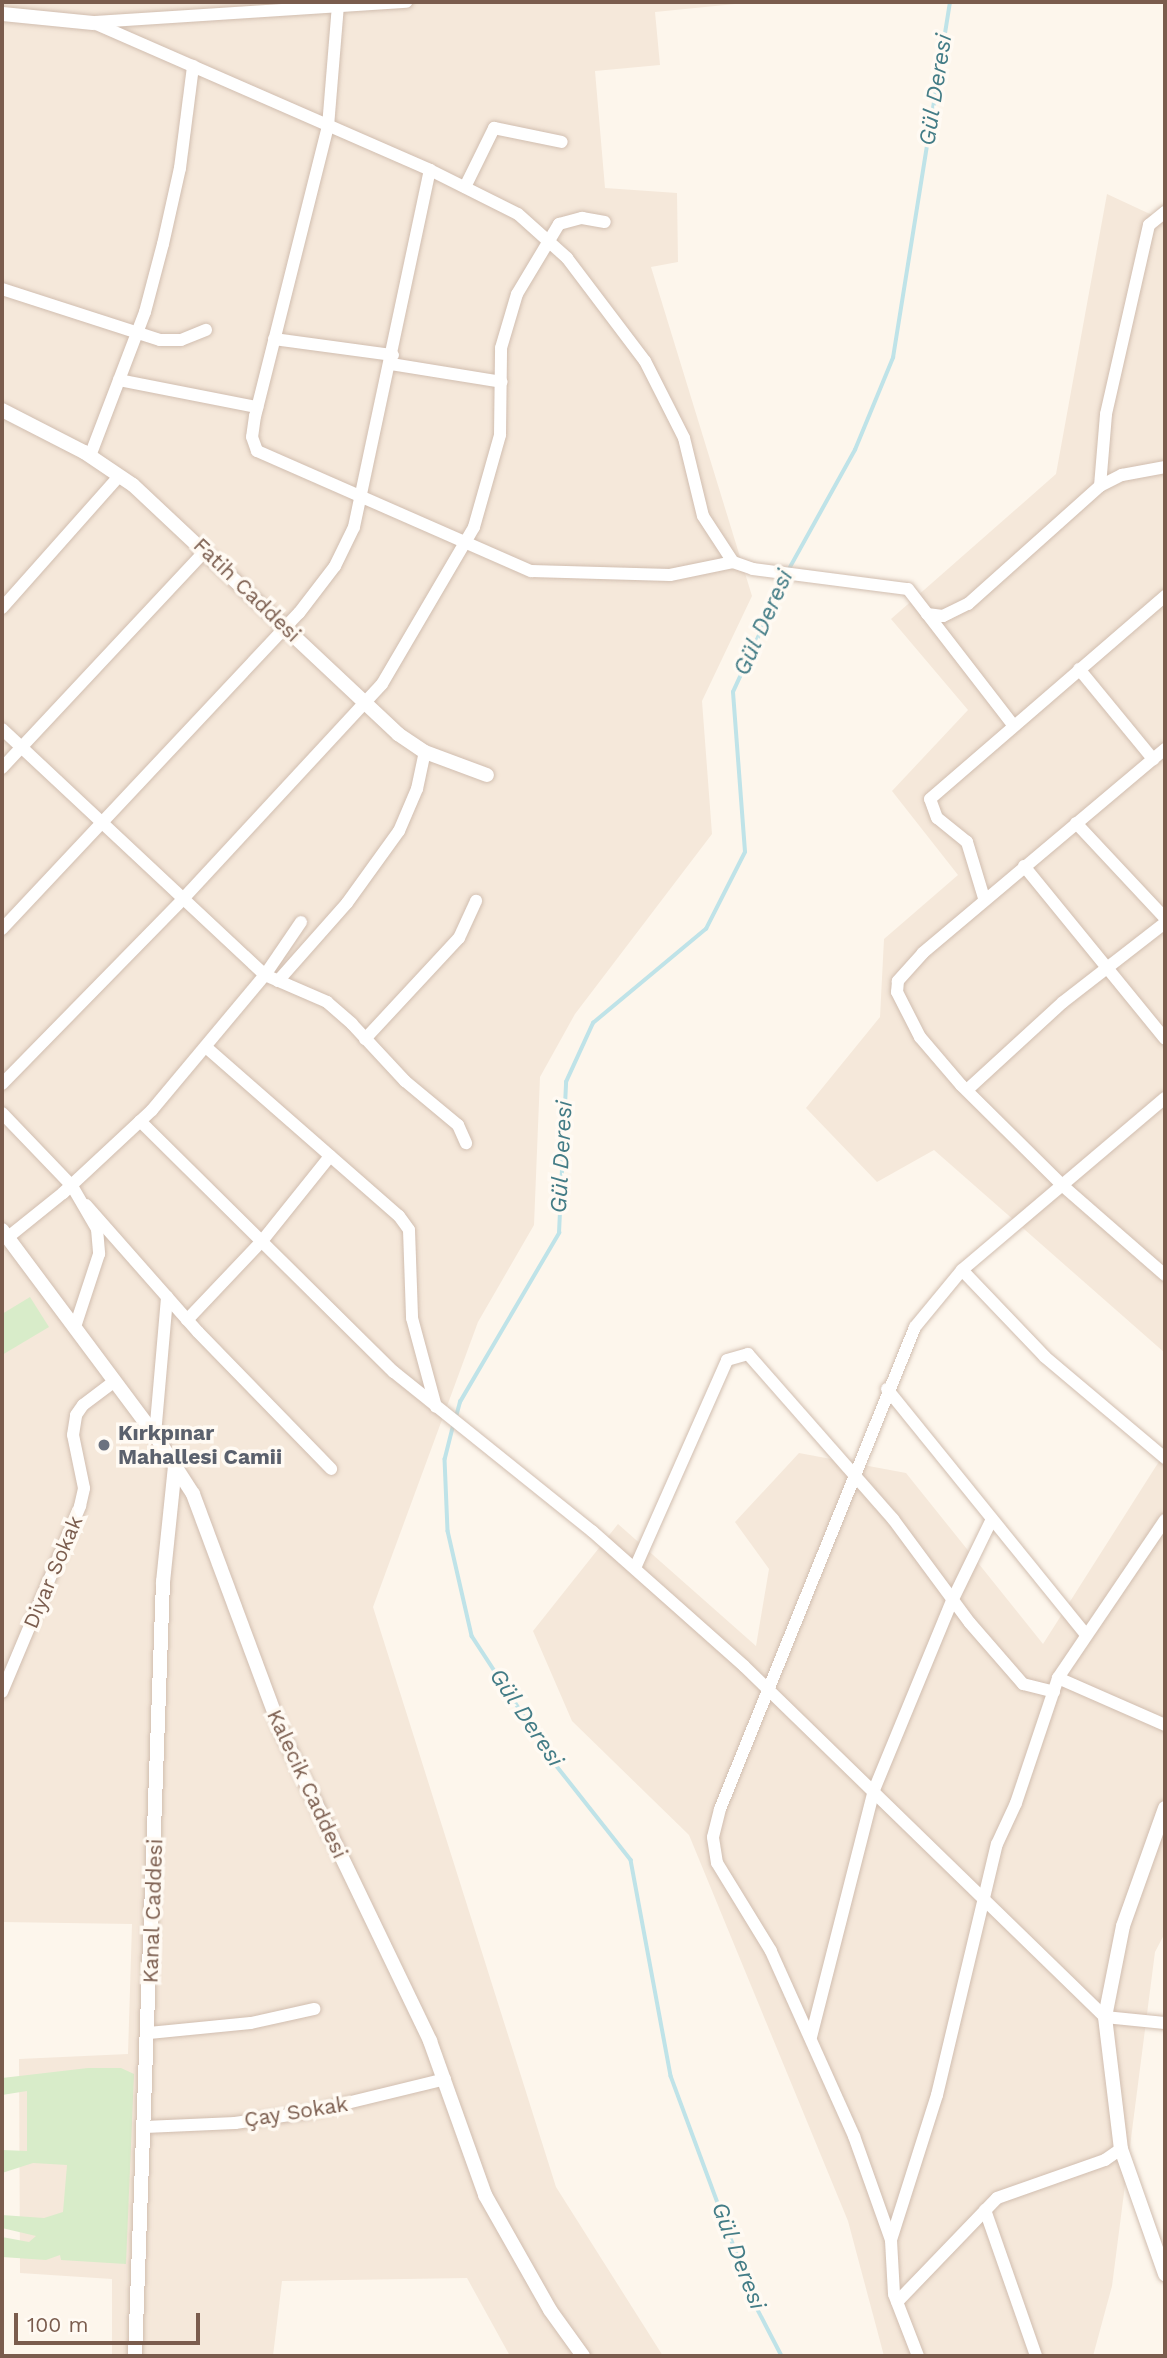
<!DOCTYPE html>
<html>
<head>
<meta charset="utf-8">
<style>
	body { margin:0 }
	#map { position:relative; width:1167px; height:2358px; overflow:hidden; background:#fdf6ec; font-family:"Work Sans",sans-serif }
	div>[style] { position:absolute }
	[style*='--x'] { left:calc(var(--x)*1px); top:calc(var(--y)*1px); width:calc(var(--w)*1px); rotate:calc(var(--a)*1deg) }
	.residential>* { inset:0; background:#f5e8da }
	.green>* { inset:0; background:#d8ecc9 }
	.stream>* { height:3.5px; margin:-1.75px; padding:0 1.75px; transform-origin:1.75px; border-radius:1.75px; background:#bfe3e8 }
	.roads { filter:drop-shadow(0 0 2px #d1beb0) drop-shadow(0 0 2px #d1beb0) }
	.minor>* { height:12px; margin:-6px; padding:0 6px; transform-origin:6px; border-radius:6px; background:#fff }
	.tertiary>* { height:14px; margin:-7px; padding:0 7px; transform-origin:7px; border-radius:7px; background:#fff }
	.dots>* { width:19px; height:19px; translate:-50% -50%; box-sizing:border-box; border:4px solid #fffaf3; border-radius:50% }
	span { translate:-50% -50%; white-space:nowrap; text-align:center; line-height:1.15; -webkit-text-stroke:7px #fffaf3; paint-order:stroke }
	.street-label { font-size:21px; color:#7a5c4d }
	.worship-label { font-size:21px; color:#5b616d; font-weight:700 }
	.left { translate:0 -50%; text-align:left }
	.water-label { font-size:23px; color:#437c86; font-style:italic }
	.frame { position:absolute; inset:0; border:4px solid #7a5c4d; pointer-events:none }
	.scale { position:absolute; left:14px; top:2313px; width:186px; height:32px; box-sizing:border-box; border:4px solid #7a5c4d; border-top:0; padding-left:9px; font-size:21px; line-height:24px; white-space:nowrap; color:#7a5c4d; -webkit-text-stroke:5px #fffaf3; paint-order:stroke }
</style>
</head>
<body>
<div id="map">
	<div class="residential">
		<div style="clip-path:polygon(2px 2px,755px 2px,655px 12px,660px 65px,595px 71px,605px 188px,677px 193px,678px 262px,651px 267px,752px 596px,702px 701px,712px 834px,575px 1014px,540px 1077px,534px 1225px,478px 1322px,373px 1607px,556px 2187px,663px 2356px,510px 2356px,467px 2278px,282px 2281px,273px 2356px,112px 2356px,112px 2279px,20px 2273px,19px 2059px,128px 2054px,132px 1924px,2px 1922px)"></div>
		<div style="clip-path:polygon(1107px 194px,1165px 221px,1165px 1353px,934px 1150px,877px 1182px,806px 1108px,880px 1017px,884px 939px,958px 875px,892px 791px,968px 710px,891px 619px,1056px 474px)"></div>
		<div style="clip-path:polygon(1165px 1452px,1165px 1933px,1155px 1952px,1112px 2286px,1093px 2356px,884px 2356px,848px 2221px,689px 1835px,572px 1721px,533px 1631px,618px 1524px,756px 1646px,769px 1569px,735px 1522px,799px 1453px,906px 1473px,1043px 1644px)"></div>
	</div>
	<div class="green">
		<div style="clip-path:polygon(30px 1297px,49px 1327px,2px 1355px,2px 1314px)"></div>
		<div style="clip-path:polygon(88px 2068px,121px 2068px,134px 2074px,126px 2264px,61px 2260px,60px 2255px,46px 2260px,2px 2257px,2px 2237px,29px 2242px,36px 2236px,2px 2228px,2px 2215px,44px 2218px,63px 2212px,67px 2165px,33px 2163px,2px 2173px,2px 2150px,27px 2151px,27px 2091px,2px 2095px,2px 2078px)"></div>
	</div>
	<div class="stream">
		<div style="--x:789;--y:569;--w:136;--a:-61"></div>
		<div style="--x:855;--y:450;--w:100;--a:-67.6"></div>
		<div style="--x:893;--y:358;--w:361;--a:-80.9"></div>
		<div style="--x:456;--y:1417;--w:16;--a:-75"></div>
		<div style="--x:460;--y:1402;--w:196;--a:-59.6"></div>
		<div style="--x:559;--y:1233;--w:151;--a:-87.3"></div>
		<div style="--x:566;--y:1082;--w:65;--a:-65.4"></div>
		<div style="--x:593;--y:1023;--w:147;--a:-39.8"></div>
		<div style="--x:706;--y:929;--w:86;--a:-63.1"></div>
		<div style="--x:745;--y:852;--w:160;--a:-94.3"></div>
		<div style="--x:733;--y:692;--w:128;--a:-65.4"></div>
		<div style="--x:454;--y:1424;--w:36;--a:104"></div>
		<div style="--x:445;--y:1459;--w:72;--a:87.6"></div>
		<div style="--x:448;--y:1531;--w:108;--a:77.1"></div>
		<div style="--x:472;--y:1636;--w:154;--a:56.9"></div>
		<div style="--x:556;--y:1765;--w:121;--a:51.7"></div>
		<div style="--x:631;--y:1860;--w:220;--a:79.5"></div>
		<div style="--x:671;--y:2076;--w:247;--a:69.7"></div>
		<div style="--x:757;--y:2308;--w:54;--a:62.5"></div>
	</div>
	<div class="roads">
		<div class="minor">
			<div style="--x:338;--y:5;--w:121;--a:94.7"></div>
			<div style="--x:328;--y:126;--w:299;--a:104.1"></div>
			<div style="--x:255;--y:416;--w:21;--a:98"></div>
			<div style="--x:252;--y:437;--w:15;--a:70"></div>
			<div style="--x:257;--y:451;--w:299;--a:23.7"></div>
			<div style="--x:531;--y:571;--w:139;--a:1.6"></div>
			<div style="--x:670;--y:575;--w:64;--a:-11.7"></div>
			<div style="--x:95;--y:22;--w:312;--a:-3.7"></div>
			<div style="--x:94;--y:23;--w:367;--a:23.6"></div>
			<div style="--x:430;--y:170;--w:98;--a:26.6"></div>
			<div style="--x:518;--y:214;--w:66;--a:41.9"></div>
			<div style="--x:567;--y:258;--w:129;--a:52.9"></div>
			<div style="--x:645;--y:361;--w:86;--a:63.1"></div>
			<div style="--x:684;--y:438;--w:80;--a:76.3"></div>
			<div style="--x:703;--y:516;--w:55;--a:56.9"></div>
			<div style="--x:733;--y:562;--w:21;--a:19"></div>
			<div style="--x:753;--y:569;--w:156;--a:7.4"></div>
			<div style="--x:908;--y:589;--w:172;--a:52.3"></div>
			<div style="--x:465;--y:187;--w:66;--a:-63.8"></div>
			<div style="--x:494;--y:128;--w:69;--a:11.6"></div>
			<div style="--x:2;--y:289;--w:166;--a:17.9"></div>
			<div style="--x:160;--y:340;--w:21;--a:0"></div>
			<div style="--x:181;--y:340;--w:27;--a:-22"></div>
			<div style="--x:274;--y:339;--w:120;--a:7.7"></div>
			<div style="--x:391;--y:364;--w:112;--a:9.2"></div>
			<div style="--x:119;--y:380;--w:141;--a:11.1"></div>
			<div style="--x:90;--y:456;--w:154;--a:-69.1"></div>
			<div style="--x:145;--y:312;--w:70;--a:-75.2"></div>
			<div style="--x:163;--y:244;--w:78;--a:-77.4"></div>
			<div style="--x:180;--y:168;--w:103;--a:-82.7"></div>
			<div style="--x:1100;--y:486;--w:72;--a:-85.2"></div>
			<div style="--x:1106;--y:414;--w:194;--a:-77.2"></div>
			<div style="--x:1149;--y:225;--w:21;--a:-39"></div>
			<div style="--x:2;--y:608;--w:176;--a:-48.4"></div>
			<div style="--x:927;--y:614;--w:16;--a:7"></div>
			<div style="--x:943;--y:616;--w:28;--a:-26"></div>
			<div style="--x:968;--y:604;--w:177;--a:-41.8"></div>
			<div style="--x:1100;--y:486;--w:25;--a:-27"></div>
			<div style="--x:1122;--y:475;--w:44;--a:-10.5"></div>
			<div style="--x:1079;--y:669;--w:117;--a:50.6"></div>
			<div style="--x:2;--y:729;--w:360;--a:43.1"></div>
			<div style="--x:265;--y:975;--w:68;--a:23.5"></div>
			<div style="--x:327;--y:1002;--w:33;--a:41"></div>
			<div style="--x:352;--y:1024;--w:78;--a:47.1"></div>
			<div style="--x:405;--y:1081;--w:69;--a:39.7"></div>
			<div style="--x:458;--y:1125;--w:20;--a:66"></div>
			<div style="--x:1165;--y:749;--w:317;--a:139.9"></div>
			<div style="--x:923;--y:953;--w:38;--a:132"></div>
			<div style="--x:898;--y:981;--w:11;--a:95"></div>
			<div style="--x:897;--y:992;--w:51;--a:62.9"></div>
			<div style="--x:920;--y:1037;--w:63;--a:49.5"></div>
			<div style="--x:961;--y:1085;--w:144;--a:44.7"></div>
			<div style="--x:1063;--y:1186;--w:135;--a:41.1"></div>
			<div style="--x:2;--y:768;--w:297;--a:-46.9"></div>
			<div style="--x:1076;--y:823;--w:130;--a:46.9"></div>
			<div style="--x:1024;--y:866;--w:223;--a:50.8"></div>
			<div style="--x:984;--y:898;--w:59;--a:-106.9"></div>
			<div style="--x:967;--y:842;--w:38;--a:-141"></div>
			<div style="--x:937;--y:818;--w:20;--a:-110"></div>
			<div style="--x:930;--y:799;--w:311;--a:-40.8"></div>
			<div style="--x:2;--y:929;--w:434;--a:-46.8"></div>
			<div style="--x:299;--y:613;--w:59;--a:-52.5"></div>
			<div style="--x:335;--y:566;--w:43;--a:-64"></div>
			<div style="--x:354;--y:527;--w:365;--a:-78"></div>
			<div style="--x:278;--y:981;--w:104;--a:-48.5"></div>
			<div style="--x:347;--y:903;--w:89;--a:-54.2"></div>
			<div style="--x:399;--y:831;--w:46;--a:-66.8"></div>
			<div style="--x:417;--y:789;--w:38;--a:-78"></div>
			<div style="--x:365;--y:1039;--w:138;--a:-47.1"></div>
			<div style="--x:459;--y:938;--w:41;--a:-65.3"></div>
			<div style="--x:207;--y:1048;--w:255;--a:41.2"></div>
			<div style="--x:399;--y:1216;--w:17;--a:54"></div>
			<div style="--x:409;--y:1230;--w:88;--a:88"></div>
			<div style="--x:412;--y:1318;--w:92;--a:74.9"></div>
			<div style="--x:2;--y:1084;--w:257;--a:-45.6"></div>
			<div style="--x:182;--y:900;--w:294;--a:-47.2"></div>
			<div style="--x:382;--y:684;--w:182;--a:-59.6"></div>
			<div style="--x:474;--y:527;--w:96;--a:-74.2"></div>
			<div style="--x:500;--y:435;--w:87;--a:-89.3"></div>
			<div style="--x:501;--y:348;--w:56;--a:-73.5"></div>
			<div style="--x:517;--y:294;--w:82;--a:-59"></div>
			<div style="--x:559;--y:224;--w:24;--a:-15"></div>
			<div style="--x:582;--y:218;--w:23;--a:10"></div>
			<div style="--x:967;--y:1090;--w:130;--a:-42.5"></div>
			<div style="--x:1063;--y:1002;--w:129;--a:-37.8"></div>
			<div style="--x:2;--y:1113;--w:101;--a:46.2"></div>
			<div style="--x:72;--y:1186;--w:50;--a:59.8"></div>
			<div style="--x:97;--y:1229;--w:25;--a:85"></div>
			<div style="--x:99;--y:1254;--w:77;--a:108.2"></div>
			<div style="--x:140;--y:1121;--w:357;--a:44.7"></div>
			<div style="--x:394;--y:1372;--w:254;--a:38.8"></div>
			<div style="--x:592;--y:1531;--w:203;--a:41.6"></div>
			<div style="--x:744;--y:1666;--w:504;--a:44.2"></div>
			<div style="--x:1105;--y:2017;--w:60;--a:5.7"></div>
			<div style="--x:86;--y:1205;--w:169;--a:48.6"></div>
			<div style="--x:198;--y:1332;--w:191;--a:45.8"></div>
			<div style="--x:7;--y:1238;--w:72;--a:-38.8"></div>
			<div style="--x:63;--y:1193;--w:122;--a:-43"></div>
			<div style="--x:152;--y:1110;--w:176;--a:-50.1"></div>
			<div style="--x:265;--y:975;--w:64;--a:-55.8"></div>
			<div style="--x:962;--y:1270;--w:120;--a:46.3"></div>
			<div style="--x:1045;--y:1357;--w:157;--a:40.1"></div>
			<div style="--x:187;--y:1320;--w:109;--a:-46.5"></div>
			<div style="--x:262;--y:1241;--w:109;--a:-51.3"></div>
			<div style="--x:887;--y:1389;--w:316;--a:51"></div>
			<div style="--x:155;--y:1435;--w:139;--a:-85"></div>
			<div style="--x:635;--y:1568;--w:227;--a:-66.1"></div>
			<div style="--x:727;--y:1360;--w:22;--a:-16"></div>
			<div style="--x:748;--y:1354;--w:220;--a:48.7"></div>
			<div style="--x:893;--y:1519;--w:129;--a:53.5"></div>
			<div style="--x:970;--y:1623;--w:81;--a:49"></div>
			<div style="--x:1023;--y:1684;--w:32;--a:14"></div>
			<div style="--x:1058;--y:1678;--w:117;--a:23.7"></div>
			<div style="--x:2;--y:1692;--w:202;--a:-67.2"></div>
			<div style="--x:80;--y:1506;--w:18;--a:-77"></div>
			<div style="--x:84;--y:1488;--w:54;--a:-101.7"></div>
			<div style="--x:73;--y:1435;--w:20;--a:-81"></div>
			<div style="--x:76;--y:1415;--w:12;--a:-55"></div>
			<div style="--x:83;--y:1405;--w:38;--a:-37"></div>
			<div style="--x:149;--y:2033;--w:102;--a:-5.6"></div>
			<div style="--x:251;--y:2023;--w:65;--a:-12.5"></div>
			<div style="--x:811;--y:2037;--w:255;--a:-75.7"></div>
			<div style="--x:874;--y:1790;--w:204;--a:-67.6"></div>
			<div style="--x:952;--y:1601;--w:91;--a:-64"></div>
			<div style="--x:145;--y:2127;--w:90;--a:-2.5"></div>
			<div style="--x:235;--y:2123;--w:76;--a:-8.3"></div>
			<div style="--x:310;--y:2112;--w:139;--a:-13.7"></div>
			<div style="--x:985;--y:2210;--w:155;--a:70.7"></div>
			<div style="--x:891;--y:2240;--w:110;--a:-109.6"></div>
			<div style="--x:854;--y:2136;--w:203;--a:-114.2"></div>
			<div style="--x:771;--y:1951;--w:103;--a:-121.5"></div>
			<div style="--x:717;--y:1863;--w:26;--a:-99"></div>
			<div style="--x:713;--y:1837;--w:29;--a:-76"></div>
			<div style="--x:720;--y:1809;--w:520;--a:-67.97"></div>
			<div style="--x:915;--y:1327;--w:74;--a:-50.5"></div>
			<div style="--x:962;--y:1270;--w:266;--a:-40.3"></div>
			<div style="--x:897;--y:2302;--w:144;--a:-46.1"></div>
			<div style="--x:997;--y:2198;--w:114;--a:-19.4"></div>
			<div style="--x:1105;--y:2160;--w:19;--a:-35"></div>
			<div style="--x:918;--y:2356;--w:66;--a:-111.2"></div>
			<div style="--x:894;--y:2294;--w:54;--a:-93.2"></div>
			<div style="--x:891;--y:2240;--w:152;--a:-72.4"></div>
			<div style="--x:937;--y:2095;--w:258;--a:-76.6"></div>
			<div style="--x:997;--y:1844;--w:45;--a:-65.1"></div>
			<div style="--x:1016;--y:1803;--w:132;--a:-71.4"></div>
			<div style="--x:1058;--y:1678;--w:191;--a:-55.9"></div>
		</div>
		<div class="tertiary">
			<div style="--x:2;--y:14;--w:92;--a:5.6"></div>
			<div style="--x:2;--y:410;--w:92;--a:27.1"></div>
			<div style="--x:84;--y:452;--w:59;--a:34"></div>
			<div style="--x:133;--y:485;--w:364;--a:43.2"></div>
			<div style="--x:398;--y:734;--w:32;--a:34"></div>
			<div style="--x:425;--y:752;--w:66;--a:20.4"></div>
			<div style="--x:2;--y:1230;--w:256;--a:53.3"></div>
			<div style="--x:155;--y:1435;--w:70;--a:57.2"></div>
			<div style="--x:193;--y:1494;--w:255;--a:69.6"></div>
			<div style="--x:282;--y:1733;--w:342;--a:64.3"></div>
			<div style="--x:430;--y:2041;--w:164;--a:70.3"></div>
			<div style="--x:485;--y:2195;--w:132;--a:60.5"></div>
			<div style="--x:550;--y:2310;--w:57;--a:54.3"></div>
			<div style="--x:1165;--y:1808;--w:125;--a:109.6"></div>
			<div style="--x:1123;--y:1926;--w:93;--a:101.2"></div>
			<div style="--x:1105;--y:2017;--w:133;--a:83.1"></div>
			<div style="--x:1121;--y:2149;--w:133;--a:70.6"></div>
			<div style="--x:135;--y:2356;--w:775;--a:-87.93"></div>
			<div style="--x:163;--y:1582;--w:117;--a:-84.1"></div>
		</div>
	</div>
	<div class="dots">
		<div style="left:104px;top:1445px;background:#6b7280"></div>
	</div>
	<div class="street-label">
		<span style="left:247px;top:590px;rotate:44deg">Fatih Caddesi</span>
		<span style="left:53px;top:1572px;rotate:-67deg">Diyar Sokak</span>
		<span style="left:307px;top:1784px;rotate:65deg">Kalecik Caddesi</span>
		<span style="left:153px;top:1911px;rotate:-88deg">Kanal Caddesi</span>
		<span style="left:296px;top:2112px;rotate:-9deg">Çay Sokak</span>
	</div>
	<div class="worship-label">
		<span class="left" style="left:118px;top:1445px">Kırkpınar<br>Mahallesi Camii</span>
	</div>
	<div class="water-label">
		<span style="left:936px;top:90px;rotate:-81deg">Gül Deresi</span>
		<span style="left:764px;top:623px;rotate:-66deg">Gül Deresi</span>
		<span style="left:562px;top:1157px;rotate:-87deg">Gül Deresi</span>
		<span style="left:526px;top:1718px;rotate:56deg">Gül Deresi</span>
		<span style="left:738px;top:2256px;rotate:69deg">Gül Deresi</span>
	</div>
	<div class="frame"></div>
	<div class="scale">100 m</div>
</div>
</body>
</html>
